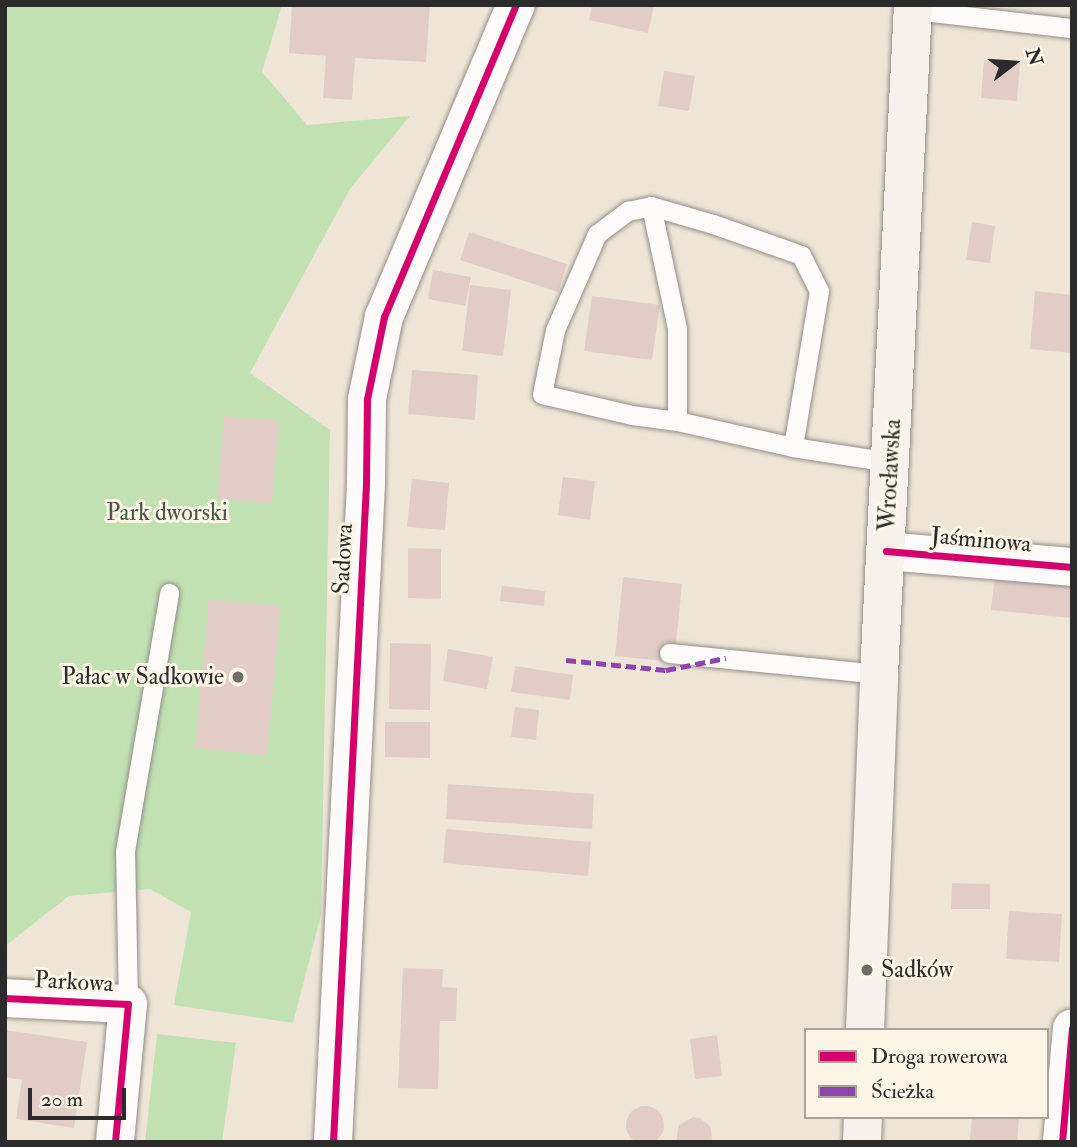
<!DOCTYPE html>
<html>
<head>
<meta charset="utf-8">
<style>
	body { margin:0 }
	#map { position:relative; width:1077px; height:1147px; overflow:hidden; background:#eee5d7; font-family:"IM FELL Double Pica",serif }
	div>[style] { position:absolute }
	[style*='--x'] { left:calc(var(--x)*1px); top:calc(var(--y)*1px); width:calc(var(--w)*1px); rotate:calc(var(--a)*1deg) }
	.green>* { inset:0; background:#c1e1b2 }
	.building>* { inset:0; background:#e1cdc6 }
	.round { border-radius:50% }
	.roads { filter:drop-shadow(0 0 2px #938e87) drop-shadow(0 0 2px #938e87) }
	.service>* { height:19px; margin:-9.5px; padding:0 9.5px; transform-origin:9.5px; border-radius:9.5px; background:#fcfbf9 }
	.minor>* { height:38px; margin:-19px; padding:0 19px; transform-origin:19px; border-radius:19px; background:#fcfbf9 }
	.secondary>* { height:38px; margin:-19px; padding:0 19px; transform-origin:19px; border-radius:19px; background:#f6f2eb }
	.quiet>* { height:5px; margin-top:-2.5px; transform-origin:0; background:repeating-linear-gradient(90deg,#8e44ad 0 10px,transparent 0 15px) }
	.cycleway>* { height:7px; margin:-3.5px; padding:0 3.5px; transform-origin:3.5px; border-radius:3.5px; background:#d6006c }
	.dots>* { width:19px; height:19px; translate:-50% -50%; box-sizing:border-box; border:4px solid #fcf5e5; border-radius:50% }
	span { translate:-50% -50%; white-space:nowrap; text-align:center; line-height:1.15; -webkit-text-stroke:6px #fcf5e5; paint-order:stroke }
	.street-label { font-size:24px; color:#2b2b2b }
	.park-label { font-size:24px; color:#475845 }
	.poi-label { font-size:24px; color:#2b2b2b }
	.right { translate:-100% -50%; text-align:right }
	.left { translate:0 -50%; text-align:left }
	.frame { position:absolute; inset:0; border:7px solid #2b2b2b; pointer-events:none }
	.legend { position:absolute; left:804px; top:1028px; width:245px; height:91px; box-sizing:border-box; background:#fcf5e5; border:2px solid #a8a49b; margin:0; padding:9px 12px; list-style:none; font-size:21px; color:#2b2b2b }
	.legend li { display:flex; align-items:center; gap:14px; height:35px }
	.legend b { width:35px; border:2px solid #a8a49b }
	.north { position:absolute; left:979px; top:28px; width:70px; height:70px; -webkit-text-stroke:5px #fcf5e5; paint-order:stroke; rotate:73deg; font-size:19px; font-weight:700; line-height:28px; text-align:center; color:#2b2b2b }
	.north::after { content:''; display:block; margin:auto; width:24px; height:32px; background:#2b2b2b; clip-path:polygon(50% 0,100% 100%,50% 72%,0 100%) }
	.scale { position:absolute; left:28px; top:1088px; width:98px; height:32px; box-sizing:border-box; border:4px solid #2b2b2b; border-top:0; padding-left:9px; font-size:21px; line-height:24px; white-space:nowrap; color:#2b2b2b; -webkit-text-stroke:5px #fcf5e5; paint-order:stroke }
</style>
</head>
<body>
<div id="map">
	<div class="green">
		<div style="clip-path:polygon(5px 5px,282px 5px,262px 72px,307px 125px,410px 116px,350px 189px,250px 373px,330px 430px,321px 915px,293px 1023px,174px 1005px,191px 912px,150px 889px,69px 896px,5px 946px)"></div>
		<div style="clip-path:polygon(157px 1034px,236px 1043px,222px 1142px,145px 1142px)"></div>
	</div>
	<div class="building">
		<div style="clip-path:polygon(292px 5px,430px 5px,426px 62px,355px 58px,352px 100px,323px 98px,326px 56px,289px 53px)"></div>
		<div style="clip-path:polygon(592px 5px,654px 5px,648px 33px,589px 20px)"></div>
		<div style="clip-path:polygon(984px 61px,1020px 63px,1017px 101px,981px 98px)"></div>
		<div style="clip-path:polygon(664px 71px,695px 76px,689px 111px,658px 106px)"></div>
		<div style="clip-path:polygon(972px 222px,995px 226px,990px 263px,966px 260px)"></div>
		<div style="clip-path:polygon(469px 232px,567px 264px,558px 292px,460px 260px)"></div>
		<div style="clip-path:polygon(433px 270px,471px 277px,465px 306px,428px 299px)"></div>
		<div style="clip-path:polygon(470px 285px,511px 290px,503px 356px,462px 351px)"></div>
		<div style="clip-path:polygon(1035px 291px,1072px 295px,1072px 353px,1030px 349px)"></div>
		<div style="clip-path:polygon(592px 296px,660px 305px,652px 360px,584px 351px)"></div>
		<div style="clip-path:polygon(412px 370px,478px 375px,475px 420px,408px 414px)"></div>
		<div style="clip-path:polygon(224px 416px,279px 421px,272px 503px,217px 499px)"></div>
		<div style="clip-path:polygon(563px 477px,595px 481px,590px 520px,558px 515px)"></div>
		<div style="clip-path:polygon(412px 479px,449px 483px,445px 530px,407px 527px)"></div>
		<div style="clip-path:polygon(408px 548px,441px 549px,441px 599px,408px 598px)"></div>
		<div style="clip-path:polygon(995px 574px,1072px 583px,1072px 618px,991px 610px)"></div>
		<div style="clip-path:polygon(623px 577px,682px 584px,676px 644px,664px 642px,663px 661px,615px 656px)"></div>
		<div style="clip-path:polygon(502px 586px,545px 591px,544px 606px,500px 601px)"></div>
		<div style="clip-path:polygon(209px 599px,281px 606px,267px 755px,195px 748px)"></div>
		<div style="clip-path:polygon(390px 643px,431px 644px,430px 710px,389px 709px)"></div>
		<div style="clip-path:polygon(448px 649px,493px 657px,487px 689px,443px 681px)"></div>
		<div style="clip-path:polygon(515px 666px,573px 675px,570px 700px,511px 692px)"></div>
		<div style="clip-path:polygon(515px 707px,539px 710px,536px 740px,511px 737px)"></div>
		<div style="clip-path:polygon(385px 722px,430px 722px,430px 758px,385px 757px)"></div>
		<div style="clip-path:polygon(448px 784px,594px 794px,592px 829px,446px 819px)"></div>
		<div style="clip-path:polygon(446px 829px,591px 842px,588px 876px,443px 863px)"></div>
		<div style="clip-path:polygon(952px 883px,990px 884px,990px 909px,951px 909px)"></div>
		<div style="clip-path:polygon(1009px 911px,1062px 914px,1059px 962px,1006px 959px)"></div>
		<div style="clip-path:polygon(403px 968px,443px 969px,442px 987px,457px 988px,456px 1021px,440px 1021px,438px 1089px,398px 1088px)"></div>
		<div style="clip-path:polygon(5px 1030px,87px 1042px,74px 1128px,16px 1119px,22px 1080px,5px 1077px)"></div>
		<div style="clip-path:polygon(717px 1035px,722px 1076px,695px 1079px,690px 1039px)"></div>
		<div class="round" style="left:626px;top:1106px;width:38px;height:38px"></div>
		<div style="clip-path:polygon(693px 1117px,700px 1118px,711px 1127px,712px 1142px,676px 1142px,679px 1125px)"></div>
		<div style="clip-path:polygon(972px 1117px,1019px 1117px,1017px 1142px,970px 1142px)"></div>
	</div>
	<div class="roads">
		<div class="service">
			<div style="--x:913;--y:10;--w:160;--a:6.5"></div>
			<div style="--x:651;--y:206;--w:65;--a:16.2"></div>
			<div style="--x:713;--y:224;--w:93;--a:19.4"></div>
			<div style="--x:801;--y:255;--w:40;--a:63.4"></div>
			<div style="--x:819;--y:291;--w:158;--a:99.5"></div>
			<div style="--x:677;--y:421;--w:45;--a:-172.4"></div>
			<div style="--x:632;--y:415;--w:92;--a:-166.9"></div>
			<div style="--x:542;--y:394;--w:65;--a:-78.5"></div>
			<div style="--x:555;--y:330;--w:105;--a:-66.4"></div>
			<div style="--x:597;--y:234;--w:39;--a:-37"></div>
			<div style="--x:628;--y:211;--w:24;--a:-12"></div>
			<div style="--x:651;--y:206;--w:125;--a:78"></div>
			<div style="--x:677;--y:328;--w:93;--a:90"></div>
			<div style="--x:677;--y:421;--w:119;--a:12.6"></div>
			<div style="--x:793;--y:447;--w:98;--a:8.8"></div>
			<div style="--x:669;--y:653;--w:211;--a:5.7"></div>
			<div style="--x:128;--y:1004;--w:153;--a:-91.1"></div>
			<div style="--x:125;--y:851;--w:262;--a:-80.3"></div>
		</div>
		<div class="minor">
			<div style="--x:886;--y:551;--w:187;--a:4.9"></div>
			<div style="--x:5;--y:998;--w:123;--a:2.8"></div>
			<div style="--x:128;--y:1004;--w:139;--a:95.4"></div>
			<div style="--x:333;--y:1142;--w:660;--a:-87.13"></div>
			<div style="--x:366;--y:483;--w:84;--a:-89.3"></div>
			<div style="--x:367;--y:399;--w:84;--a:-78.3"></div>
			<div style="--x:384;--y:317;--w:339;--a:-67.1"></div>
			<div style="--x:1062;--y:1142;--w:114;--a:-85"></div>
		</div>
		<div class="secondary">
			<div style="--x:865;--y:1030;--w:356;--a:-87.7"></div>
			<div style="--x:879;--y:674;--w:670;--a:-87.09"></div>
			<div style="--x:862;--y:1142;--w:25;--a:-88"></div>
		</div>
	</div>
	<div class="quiet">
		<div style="--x:566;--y:660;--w:100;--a:5.7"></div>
		<div style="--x:666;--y:670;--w:61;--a:-11.3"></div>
	</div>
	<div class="cycleway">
		<div style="--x:886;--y:551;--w:187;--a:4.9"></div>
		<div style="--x:5;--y:998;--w:123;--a:2.8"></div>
		<div style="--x:128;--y:1004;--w:139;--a:95.4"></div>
		<div style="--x:333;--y:1142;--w:660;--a:-87.13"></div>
		<div style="--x:366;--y:483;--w:84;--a:-89.3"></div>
		<div style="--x:367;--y:399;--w:84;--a:-78.3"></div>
		<div style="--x:384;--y:317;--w:339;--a:-67.1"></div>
		<div style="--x:1062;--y:1142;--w:114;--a:-85"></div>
	</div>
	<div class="dots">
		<div style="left:238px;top:677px;background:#6f6c67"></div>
		<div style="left:867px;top:970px;background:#6f6c67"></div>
	</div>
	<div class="street-label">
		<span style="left:890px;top:475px;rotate:-87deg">Wrocławska</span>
		<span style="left:981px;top:540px;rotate:5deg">Jaśminowa</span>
		<span style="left:343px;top:559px;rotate:-87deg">Sadowa</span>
		<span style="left:74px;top:982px;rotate:3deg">Parkowa</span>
	</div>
	<div class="park-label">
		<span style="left:167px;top:513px">Park dworski</span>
	</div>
	<div class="poi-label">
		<span class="right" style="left:224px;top:677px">Pałac w Sadkowie</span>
		<span class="left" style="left:881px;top:970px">Sadków</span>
	</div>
	<div class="frame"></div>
	<ul class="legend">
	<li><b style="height:9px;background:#d6006c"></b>Droga rowerowa</li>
	<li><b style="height:9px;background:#8e44ad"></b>Ścieżka</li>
	</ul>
	<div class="north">N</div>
	<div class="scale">20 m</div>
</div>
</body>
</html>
